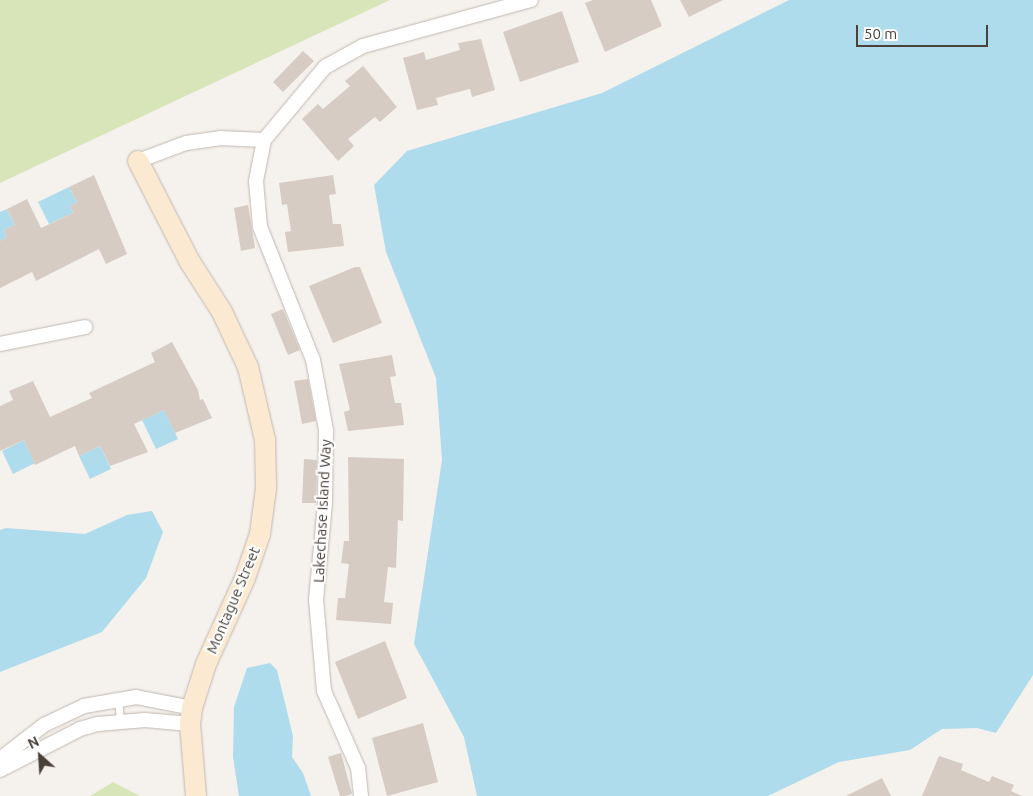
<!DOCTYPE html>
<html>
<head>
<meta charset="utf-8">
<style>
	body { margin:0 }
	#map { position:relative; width:1033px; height:796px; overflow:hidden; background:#f5f1ed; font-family:Ubuntu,sans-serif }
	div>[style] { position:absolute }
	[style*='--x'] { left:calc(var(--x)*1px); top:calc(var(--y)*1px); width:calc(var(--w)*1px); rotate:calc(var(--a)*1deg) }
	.green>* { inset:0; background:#d8e5b9 }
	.water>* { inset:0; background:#afdcec }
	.building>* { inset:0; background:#d6ccc3 }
	.roads { filter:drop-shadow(0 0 1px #c0b8b0) drop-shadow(0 0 1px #c0b8b0) }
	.lane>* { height:7px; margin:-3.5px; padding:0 3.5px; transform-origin:3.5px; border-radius:3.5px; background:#fff }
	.street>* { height:14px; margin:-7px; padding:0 7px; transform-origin:7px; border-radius:7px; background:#fff }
	.secondary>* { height:20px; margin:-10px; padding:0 10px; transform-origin:10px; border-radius:10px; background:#fbead1 }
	span { translate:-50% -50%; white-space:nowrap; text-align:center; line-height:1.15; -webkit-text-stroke:4px #fff; paint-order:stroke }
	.street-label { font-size:15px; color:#49413a }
	.north { position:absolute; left:15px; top:731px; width:50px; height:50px; -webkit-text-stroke:4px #fff; paint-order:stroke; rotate:334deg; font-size:14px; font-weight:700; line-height:20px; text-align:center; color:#49413a }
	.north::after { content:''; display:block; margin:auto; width:18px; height:22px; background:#49413a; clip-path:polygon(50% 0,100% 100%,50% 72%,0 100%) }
	.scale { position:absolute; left:856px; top:25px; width:132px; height:22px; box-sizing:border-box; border:2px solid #49413a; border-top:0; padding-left:6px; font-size:15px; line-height:18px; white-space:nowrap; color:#49413a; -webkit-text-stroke:4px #fff; paint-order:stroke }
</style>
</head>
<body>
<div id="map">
	<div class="green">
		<div style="clip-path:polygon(0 0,390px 0,0 183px)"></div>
		<div style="clip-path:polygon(113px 782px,140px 796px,90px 796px)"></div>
	</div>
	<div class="water">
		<div style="clip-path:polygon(789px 0,1033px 0,1033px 675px,996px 733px,977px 728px,942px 729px,910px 750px,839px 762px,768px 796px,477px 796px,464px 737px,414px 644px,442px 460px,436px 378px,386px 252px,374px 185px,407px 151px,602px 93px)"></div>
		<div style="clip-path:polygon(69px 187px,77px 202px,70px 206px,73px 213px,49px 224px,38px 202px)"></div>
		<div style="clip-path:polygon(7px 209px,15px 225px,4px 230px,7px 237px,0 241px,0 212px)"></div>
		<div style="clip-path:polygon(164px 410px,178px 439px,156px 449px,142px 420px)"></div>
		<div style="clip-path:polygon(24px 440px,35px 463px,13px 474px,2px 451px)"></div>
		<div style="clip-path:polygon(100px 446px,111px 469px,90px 479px,79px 456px)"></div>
		<div style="clip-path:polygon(152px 511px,163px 532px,146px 578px,102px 632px,0 672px,0 530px,6px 528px,85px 534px,127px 515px)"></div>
		<div style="clip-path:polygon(270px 663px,277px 670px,293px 736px,292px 757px,303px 773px,311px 796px,239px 796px,233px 757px,234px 707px,247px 668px)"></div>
	</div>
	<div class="building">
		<div style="clip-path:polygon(593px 0,651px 0,662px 26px,605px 52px,585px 3px)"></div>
		<div style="clip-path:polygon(680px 0,723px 0,689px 17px)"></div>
		<div style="clip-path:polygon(562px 11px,579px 62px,520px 82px,503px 32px)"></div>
		<div style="clip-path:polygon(481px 39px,495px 90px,472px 97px,470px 89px,436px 98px,438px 105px,417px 110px,403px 58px,424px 52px,426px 60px,460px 50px,458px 43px)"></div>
		<div style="clip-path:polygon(303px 51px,314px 61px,283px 92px,273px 82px)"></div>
		<div style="clip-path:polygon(363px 66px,397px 107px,380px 122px,375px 117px,348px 139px,354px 146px,338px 161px,302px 119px,318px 104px,323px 109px,350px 86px,345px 81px)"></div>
		<div style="clip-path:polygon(94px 175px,127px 254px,106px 264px,99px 249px,36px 281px,32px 272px,0 288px,0 241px,7px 237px,4px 230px,15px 225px,7px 209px,27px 199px,41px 228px,73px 213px,70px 206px,77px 202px,69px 187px)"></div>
		<div style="clip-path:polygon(333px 175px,336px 194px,329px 195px,333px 224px,341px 224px,344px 246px,288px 252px,285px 232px,291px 231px,287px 204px,282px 205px,279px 183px)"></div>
		<div style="clip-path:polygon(248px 205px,255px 248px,241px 251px,234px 208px)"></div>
		<div style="clip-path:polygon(355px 267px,360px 267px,382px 323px,333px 343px,309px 286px)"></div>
		<div style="clip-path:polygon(283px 309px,300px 350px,288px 355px,271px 314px)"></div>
		<div style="clip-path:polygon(172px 342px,198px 390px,200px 400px,203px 399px,212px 418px,175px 433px,164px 410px,134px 424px,148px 452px,110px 466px,100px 446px,79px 456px,75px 446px,35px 465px,24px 440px,0 451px,0 406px,13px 400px,9px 391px,33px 381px,50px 417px,92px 398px,89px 393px,155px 362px,151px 353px)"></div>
		<div style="clip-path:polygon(392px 355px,396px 376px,390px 377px,395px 403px,401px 403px,404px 425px,348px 431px,344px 412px,350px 410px,339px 364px)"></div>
		<div style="clip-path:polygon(308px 379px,316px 421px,302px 424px,294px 381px)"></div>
		<div style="clip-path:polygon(348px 457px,404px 459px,403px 521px,398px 520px,396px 568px,388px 567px,384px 602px,393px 603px,391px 624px,336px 620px,338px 598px,345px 598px,349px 564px,341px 563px,344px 541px,349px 541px)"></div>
		<div style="clip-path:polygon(304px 459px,317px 460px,316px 503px,302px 503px)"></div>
		<div style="clip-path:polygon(385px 641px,407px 698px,358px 719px,335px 662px)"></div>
		<div style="clip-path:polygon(423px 723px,438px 782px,387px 796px,372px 738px)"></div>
		<div style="clip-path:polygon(341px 753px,352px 794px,345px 796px,340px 796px,328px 757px)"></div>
		<div style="clip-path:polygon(939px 756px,963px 764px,961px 770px,989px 782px,992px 776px,1014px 785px,1011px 791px,1022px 796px,922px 796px)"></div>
		<div style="clip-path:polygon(882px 778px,891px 796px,846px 796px)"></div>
	</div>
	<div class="roads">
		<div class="lane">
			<div style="--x:118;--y:698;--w:23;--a:85"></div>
		</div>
		<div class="street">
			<div style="--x:138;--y:161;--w:51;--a:-20.6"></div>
			<div style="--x:186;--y:143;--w:34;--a:-8"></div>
			<div style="--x:220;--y:138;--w:44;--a:2.6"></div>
			<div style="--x:0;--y:344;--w:87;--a:-11.3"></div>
			<div style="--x:0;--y:759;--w:56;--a:-37.7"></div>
			<div style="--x:44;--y:725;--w:44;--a:-25.4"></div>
			<div style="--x:84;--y:706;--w:53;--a:-9.8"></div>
			<div style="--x:136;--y:697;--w:57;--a:11.1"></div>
			<div style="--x:0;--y:770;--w:90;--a:-27.1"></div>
			<div style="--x:80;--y:729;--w:19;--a:-16"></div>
			<div style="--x:98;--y:724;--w:47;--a:-4.9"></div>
			<div style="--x:145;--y:720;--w:45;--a:5.1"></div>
			<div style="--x:361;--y:796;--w:28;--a:-96"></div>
			<div style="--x:358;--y:768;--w:84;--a:-113.8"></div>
			<div style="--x:324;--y:691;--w:91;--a:-95"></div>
			<div style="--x:316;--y:600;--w:97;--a:-84.7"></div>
			<div style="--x:325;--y:503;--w:73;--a:-89.2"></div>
			<div style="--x:326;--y:430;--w:71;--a:-100.5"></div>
			<div style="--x:313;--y:360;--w:143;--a:-111.7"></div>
			<div style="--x:260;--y:227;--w:46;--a:-95"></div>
			<div style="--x:256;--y:181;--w:42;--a:-79"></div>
			<div style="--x:264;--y:140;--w:95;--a:-50.1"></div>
			<div style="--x:325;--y:67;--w:43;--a:-28.9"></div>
			<div style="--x:363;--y:46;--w:174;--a:-15.3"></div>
		</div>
		<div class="secondary">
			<div style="--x:138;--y:161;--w:114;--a:62.8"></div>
			<div style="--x:190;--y:262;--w:59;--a:57.4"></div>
			<div style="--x:222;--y:312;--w:61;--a:64.7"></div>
			<div style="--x:248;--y:367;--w:75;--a:76.9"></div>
			<div style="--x:265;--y:440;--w:48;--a:88.8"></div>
			<div style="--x:266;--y:488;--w:46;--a:97.4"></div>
			<div style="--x:260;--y:534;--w:46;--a:108.8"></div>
			<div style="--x:245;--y:578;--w:94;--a:114.4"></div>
			<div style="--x:206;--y:664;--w:46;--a:107.7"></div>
			<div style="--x:192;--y:708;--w:16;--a:97"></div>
			<div style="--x:190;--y:724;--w:72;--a:85.2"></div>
		</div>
	</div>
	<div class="street-label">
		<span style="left:322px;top:511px;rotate:-87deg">Lakechase Island Way</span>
		<span style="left:233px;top:600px;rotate:-67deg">Montague Street</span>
	</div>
	<div class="north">N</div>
	<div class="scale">50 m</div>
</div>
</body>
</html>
